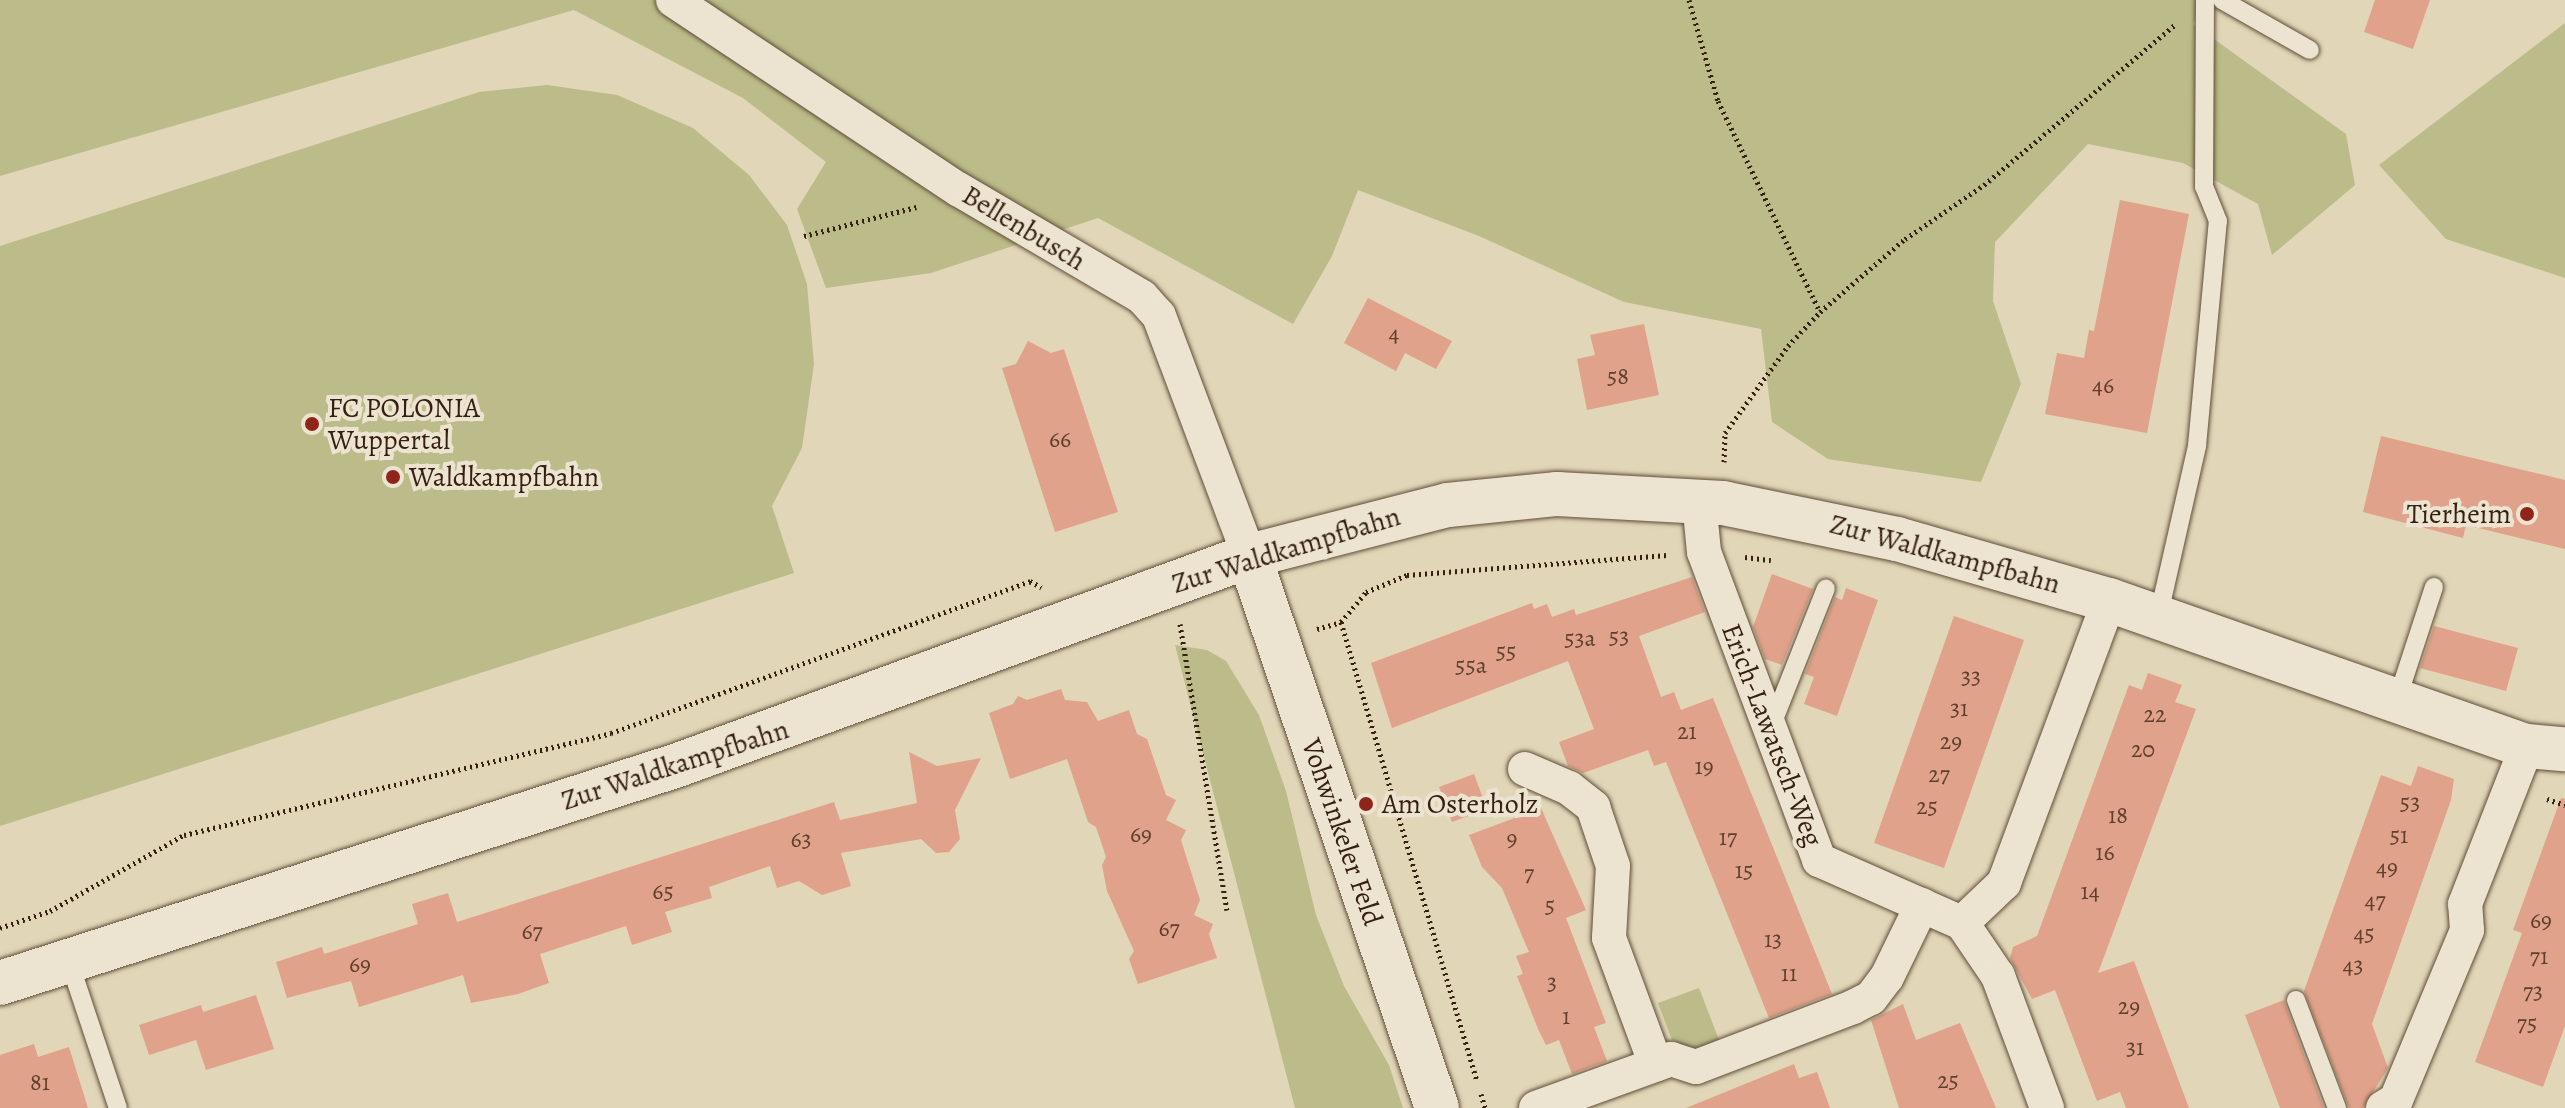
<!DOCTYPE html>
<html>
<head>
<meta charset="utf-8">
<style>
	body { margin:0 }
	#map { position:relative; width:2565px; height:1108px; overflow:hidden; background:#e1d6b8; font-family:Alegreya,serif }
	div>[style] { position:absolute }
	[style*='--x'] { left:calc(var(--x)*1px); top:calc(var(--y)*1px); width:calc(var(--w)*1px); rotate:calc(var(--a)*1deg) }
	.green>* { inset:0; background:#bbbc89 }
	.building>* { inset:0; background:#e0a28a }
	.path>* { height:5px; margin-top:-2.5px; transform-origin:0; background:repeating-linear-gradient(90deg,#351f0e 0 2px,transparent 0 6px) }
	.roads { filter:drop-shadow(0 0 2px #604d38) drop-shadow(0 0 2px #604d38) }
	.service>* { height:18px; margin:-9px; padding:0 9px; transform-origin:9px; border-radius:9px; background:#ece4d1 }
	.minor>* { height:34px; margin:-17px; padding:0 17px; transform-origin:17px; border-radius:17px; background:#ece4d1 }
	.tertiary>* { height:44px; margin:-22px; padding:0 22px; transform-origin:22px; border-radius:22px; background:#ece4d1 }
	.secondary>* { height:44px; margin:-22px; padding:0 22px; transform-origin:22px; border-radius:22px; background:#ece4d1 }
	.dots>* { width:22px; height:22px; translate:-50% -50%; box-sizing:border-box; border:4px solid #ece4d1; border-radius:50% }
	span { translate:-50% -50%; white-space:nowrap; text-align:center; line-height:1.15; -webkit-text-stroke:8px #ece4d1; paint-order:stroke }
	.number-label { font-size:24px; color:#60402d }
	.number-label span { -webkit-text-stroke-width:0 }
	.street-label { font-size:28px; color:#351f0e }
	.poi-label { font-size:28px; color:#351f0e }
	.left { translate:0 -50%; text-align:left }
	.right { translate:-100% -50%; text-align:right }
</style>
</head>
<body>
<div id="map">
	<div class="green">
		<div style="clip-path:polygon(0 0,2203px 0,2193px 24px,2346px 134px,2355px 185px,2272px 255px,2258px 204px,2183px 163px,2088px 144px,1995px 242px,1993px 301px,2021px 384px,1981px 482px,1828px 459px,1772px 422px,1761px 329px,1624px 302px,1479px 236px,1358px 190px,1332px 256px,1293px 324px,1098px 218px,931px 273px,826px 288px,797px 209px,826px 162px,743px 98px,574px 10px,0 176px)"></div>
		<div style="clip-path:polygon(2565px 23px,2565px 278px,2446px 239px,2379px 165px)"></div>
		<div style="clip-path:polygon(547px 85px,617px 95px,693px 128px,749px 175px,787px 225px,807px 284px,814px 364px,802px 448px,772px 506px,794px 573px,0 826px,0 246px,479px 92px)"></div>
		<div style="clip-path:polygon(1175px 645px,1207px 650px,1226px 661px,1259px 715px,1286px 791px,1316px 915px,1344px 986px,1389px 1065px,1403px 1108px,1295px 1108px)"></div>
		<div style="clip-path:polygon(1699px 988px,1721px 1045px,1700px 1054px,1672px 1040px,1658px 1003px)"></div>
	</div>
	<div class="building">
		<div style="clip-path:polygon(2375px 0,2430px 0,2413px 49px,2364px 32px)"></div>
		<div style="clip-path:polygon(2120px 200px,2189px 214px,2147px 433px,2045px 414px,2057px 353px,2084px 358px,2089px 330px,2094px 331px)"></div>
		<div style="clip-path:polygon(1368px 298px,1452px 341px,1436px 369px,1405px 353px,1396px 371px,1344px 343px)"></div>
		<div style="clip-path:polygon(1644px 324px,1659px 395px,1587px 410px,1577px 359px,1595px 355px,1590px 335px)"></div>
		<div style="clip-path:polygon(1028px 341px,1051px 353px,1064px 349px,1118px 512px,1055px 532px,1002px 368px,1016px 364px)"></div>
		<div style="clip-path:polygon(2381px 436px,2565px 480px,2565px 549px,2466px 525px,2463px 538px,2363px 512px)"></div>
		<div style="clip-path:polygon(1772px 574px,1813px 589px,1782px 665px,1765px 659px,1753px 627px)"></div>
		<div style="clip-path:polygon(1692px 577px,1705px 612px,1639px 636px,1661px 697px,1674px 692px,1681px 710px,1713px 698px,1832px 994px,1769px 1018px,1666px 762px,1654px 766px,1648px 750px,1583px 773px,1568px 766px,1559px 742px,1594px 729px,1568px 661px,1392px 728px,1371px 663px,1532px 603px,1534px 609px,1547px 604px,1552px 617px,1574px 609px,1576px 615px)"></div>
		<div style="clip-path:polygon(1846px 588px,1878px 600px,1837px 716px,1804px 704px,1814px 677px,1805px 674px,1835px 597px,1842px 600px)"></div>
		<div style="clip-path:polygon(1954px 616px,2024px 640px,1944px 868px,1874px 843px)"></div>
		<div style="clip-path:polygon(2434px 626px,2518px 648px,2506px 691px,2420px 668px)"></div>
		<div style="clip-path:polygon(2148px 673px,2182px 685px,2175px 702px,2196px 709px,2098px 973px,2134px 961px,2189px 1108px,2126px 1108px,2120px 1092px,2097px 1101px,2055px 990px,2032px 999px,2010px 958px,2013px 947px,2037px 936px,2129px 685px,2142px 690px)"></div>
		<div style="clip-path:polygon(1061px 689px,1065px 700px,1087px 702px,1098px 721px,1129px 710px,1137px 734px,1147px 739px,1166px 795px,1176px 800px,1166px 820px,1186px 830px,1181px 840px,1200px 900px,1194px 915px,1213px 924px,1209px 934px,1217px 958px,1138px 984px,1129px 959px,1134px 951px,1107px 891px,1102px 865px,1106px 857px,1096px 827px,1088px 822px,1067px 759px,1010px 779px,989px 713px,1013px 704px,1018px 696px,1027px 700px)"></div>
		<div style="clip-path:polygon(909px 752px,937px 766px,981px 758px,955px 810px,960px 839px,949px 852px,936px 853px,921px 839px,841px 853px,851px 886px,822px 895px,799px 881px,777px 888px,770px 866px,709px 887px,712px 898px,665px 912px,672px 932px,632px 945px,626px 926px,540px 954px,549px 983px,518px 994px,471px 1003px,463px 975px,359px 1007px,351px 981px,287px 998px,276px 962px,322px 947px,324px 954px,418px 924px,412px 904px,448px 893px,457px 922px,834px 802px,840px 820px,917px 803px)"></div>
		<div style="clip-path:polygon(2418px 766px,2454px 779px,2451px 800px,2372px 1024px,2388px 1068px,2363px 1108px,2349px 1108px,2304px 991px,2381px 775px,2411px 786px)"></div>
		<div style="clip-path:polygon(1474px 774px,1487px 809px,1452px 822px,1439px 787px)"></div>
		<div style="clip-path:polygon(2561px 798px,2565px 799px,2565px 1026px,2543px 1087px,2475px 1062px,2522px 933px,2513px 930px)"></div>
		<div style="clip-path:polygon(1541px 808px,1586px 910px,1566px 918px,1606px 1023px,1594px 1027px,1607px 1061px,1572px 1074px,1559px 1040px,1546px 1045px,1538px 1029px,1517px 976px,1523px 974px,1516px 956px,1529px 952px,1502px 888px,1482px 867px,1469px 835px)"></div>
		<div style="clip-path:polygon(256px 995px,274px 1049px,206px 1070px,196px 1040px,149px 1055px,139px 1025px,201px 1005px,203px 1012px)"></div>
		<div style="clip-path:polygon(2284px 1000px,2285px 1004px,2324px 1108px,2280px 1108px,2245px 1015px)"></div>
		<div style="clip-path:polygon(1903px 1004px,1916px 1040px,1960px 1023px,1996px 1108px,1899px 1108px,1871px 1020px)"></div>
		<div style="clip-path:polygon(34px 1044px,38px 1057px,69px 1047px,88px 1108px,0 1108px,0 1055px)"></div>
		<div style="clip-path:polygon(1794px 1064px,1799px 1078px,1817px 1072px,1830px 1108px,1686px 1108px)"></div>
	</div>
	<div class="path">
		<div style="--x:1689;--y:0;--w:105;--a:74"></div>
		<div style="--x:1718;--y:101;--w:234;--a:64.2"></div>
		<div style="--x:804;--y:236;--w:116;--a:-14.5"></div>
		<div style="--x:1724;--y:462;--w:29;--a:-88"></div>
		<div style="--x:1725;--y:433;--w:107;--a:-54.1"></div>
		<div style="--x:1788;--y:346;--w:47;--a:-46.7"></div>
		<div style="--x:1820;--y:312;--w:112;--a:-40.7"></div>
		<div style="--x:1905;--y:239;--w:96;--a:-34.4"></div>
		<div style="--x:1984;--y:185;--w:251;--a:-40"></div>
		<div style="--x:1745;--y:557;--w:26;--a:7"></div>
		<div style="--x:1341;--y:622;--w:478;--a:73.5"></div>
		<div style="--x:1180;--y:624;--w:290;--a:80.7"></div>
		<div style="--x:1317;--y:629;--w:25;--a:-16"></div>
		<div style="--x:1341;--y:622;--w:39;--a:-50"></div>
		<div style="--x:1366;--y:592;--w:44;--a:-22.5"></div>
		<div style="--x:1407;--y:575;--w:261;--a:-4.4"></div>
		<div style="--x:2547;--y:799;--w:19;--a:18"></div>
		<div style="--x:0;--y:928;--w:53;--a:-18.8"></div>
		<div style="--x:50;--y:911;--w:154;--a:-29.6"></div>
		<div style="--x:184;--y:835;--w:439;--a:-13.4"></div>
		<div style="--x:611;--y:733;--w:446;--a:-19.9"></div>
		<div style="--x:1030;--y:581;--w:13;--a:29"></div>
		<div style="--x:1481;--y:1094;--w:15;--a:74"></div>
	</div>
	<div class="roads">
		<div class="service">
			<div style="--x:2222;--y:0;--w:101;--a:29.6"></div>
			<div style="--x:2158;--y:618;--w:176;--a:-77.2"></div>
			<div style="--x:2197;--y:446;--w:226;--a:-84.7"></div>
			<div style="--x:2218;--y:221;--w:37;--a:-112"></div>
			<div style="--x:2204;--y:187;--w:187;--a:-89.7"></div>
			<div style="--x:2397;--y:700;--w:119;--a:-71.9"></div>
			<div style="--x:1771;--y:727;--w:149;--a:-68.4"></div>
			<div style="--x:69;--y:961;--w:155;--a:71.6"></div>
			<div style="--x:2296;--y:1000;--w:116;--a:69.2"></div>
		</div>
		<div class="minor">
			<div style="--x:673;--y:0;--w:342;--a:33.6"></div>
			<div style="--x:958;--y:189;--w:213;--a:30.4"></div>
			<div style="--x:1142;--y:297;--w:25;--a:48"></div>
			<div style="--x:1159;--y:316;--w:256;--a:69.4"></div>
			<div style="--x:1699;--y:501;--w:51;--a:84.4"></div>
			<div style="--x:1704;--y:552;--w:329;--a:69.5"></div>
			<div style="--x:1819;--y:860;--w:156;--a:23.8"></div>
			<div style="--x:1962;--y:923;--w:64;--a:55.8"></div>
			<div style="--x:1998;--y:976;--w:141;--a:69.6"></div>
			<div style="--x:1525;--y:769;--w:48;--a:23.4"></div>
			<div style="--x:1569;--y:788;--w:31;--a:38"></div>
			<div style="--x:1593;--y:807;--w:62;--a:71.3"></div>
			<div style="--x:1613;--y:866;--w:72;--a:93.2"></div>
			<div style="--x:1609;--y:938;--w:135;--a:69.7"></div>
			<div style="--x:1962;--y:923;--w:58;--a:-43.6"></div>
			<div style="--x:2004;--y:883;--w:302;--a:-69.6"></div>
			<div style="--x:1536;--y:1108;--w:144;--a:-19.9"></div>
			<div style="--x:1671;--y:1059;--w:26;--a:18"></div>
			<div style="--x:1696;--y:1067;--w:168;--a:-20.9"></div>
			<div style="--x:1853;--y:1007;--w:20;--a:-27"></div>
			<div style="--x:1871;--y:998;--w:26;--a:-53"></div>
			<div style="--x:1887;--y:977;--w:80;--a:-64.1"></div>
			<div style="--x:2383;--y:1108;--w:15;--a:-32"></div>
			<div style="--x:2396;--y:1100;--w:184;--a:-67.3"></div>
			<div style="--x:2467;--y:930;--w:26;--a:-94"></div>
			<div style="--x:2465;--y:904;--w:170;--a:-68.6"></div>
		</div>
		<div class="tertiary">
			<div style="--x:1249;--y:556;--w:583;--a:71.19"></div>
		</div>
		<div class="secondary">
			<div style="--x:0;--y:983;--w:712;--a:-17.82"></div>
			<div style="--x:678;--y:765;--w:608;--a:-20.1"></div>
			<div style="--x:1249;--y:556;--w:205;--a:-14.4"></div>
			<div style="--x:1448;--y:505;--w:110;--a:-5.8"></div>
			<div style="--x:1557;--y:494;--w:166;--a:3.1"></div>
			<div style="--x:1723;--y:503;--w:178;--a:11.7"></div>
			<div style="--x:1897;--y:539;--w:221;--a:16.1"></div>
			<div style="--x:2109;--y:600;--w:443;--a:19.3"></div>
			<div style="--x:2527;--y:746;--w:38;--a:5"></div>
		</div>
	</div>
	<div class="dots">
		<div style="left:312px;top:424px;background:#8f2418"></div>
		<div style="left:393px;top:477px;background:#8f2418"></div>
		<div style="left:2527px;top:514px;background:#8f2418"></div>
		<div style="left:1366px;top:804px;background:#8f2418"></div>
	</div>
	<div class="number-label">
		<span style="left:1394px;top:334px">4</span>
		<span style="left:1618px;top:377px">58</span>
		<span style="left:2103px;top:386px">46</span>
		<span style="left:1060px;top:440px">66</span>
		<span style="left:1619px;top:637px">53</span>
		<span style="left:1580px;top:639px">53a</span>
		<span style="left:1506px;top:652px">55</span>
		<span style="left:1471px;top:666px">55a</span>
		<span style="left:1971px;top:677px">33</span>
		<span style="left:1959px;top:709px">31</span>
		<span style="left:2155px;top:715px">22</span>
		<span style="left:1687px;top:732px">21</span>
		<span style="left:1951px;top:742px">29</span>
		<span style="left:2143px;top:750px">20</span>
		<span style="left:1704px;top:767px">19</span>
		<span style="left:1939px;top:775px">27</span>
		<span style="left:2410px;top:803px">53</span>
		<span style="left:1927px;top:807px">25</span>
		<span style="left:2118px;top:816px">18</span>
		<span style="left:1141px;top:835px">69</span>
		<span style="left:2399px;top:836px">51</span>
		<span style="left:1728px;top:838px">17</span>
		<span style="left:1512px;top:839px">9</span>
		<span style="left:801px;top:840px">63</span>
		<span style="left:2105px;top:853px">16</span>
		<span style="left:2387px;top:868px">49</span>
		<span style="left:1744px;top:871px">15</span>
		<span style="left:1529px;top:874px">7</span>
		<span style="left:663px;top:892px">65</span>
		<span style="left:2090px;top:892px">14</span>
		<span style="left:2375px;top:901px">47</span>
		<span style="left:1550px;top:906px">5</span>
		<span style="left:2541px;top:921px">69</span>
		<span style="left:1169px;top:929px">67</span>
		<span style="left:532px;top:932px">67</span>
		<span style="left:2364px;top:934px">45</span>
		<span style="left:1773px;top:940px">13</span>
		<span style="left:2539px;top:957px">71</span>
		<span style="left:360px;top:965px">69</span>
		<span style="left:2353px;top:966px">43</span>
		<span style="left:1789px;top:974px">11</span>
		<span style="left:1552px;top:983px">3</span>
		<span style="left:2533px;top:992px">73</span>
		<span style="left:2129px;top:1007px">29</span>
		<span style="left:1566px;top:1017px">1</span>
		<span style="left:2527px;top:1024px">75</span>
		<span style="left:2135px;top:1048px">31</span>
		<span style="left:1948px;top:1081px">25</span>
		<span style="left:40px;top:1083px">81</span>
	</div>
	<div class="street-label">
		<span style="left:1024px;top:228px;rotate:31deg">Bellenbusch</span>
		<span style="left:1286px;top:550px;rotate:-17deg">Zur Waldkampfbahn</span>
		<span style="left:1945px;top:554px;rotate:15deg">Zur Waldkampfbahn</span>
		<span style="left:1772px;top:735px;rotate:69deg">Erich-Lawatsch-Weg</span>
		<span style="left:675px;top:765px;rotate:-18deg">Zur Waldkampfbahn</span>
		<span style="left:1342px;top:832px;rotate:71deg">Vohwinkeler Feld</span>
	</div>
	<div class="poi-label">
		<span class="left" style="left:328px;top:424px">FC POLONIA<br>Wuppertal</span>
		<span class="left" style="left:409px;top:477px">Waldkampfbahn</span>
		<span class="right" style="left:2511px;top:514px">Tierheim</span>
		<span class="left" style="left:1382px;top:804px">Am Osterholz</span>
	</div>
</div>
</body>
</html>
